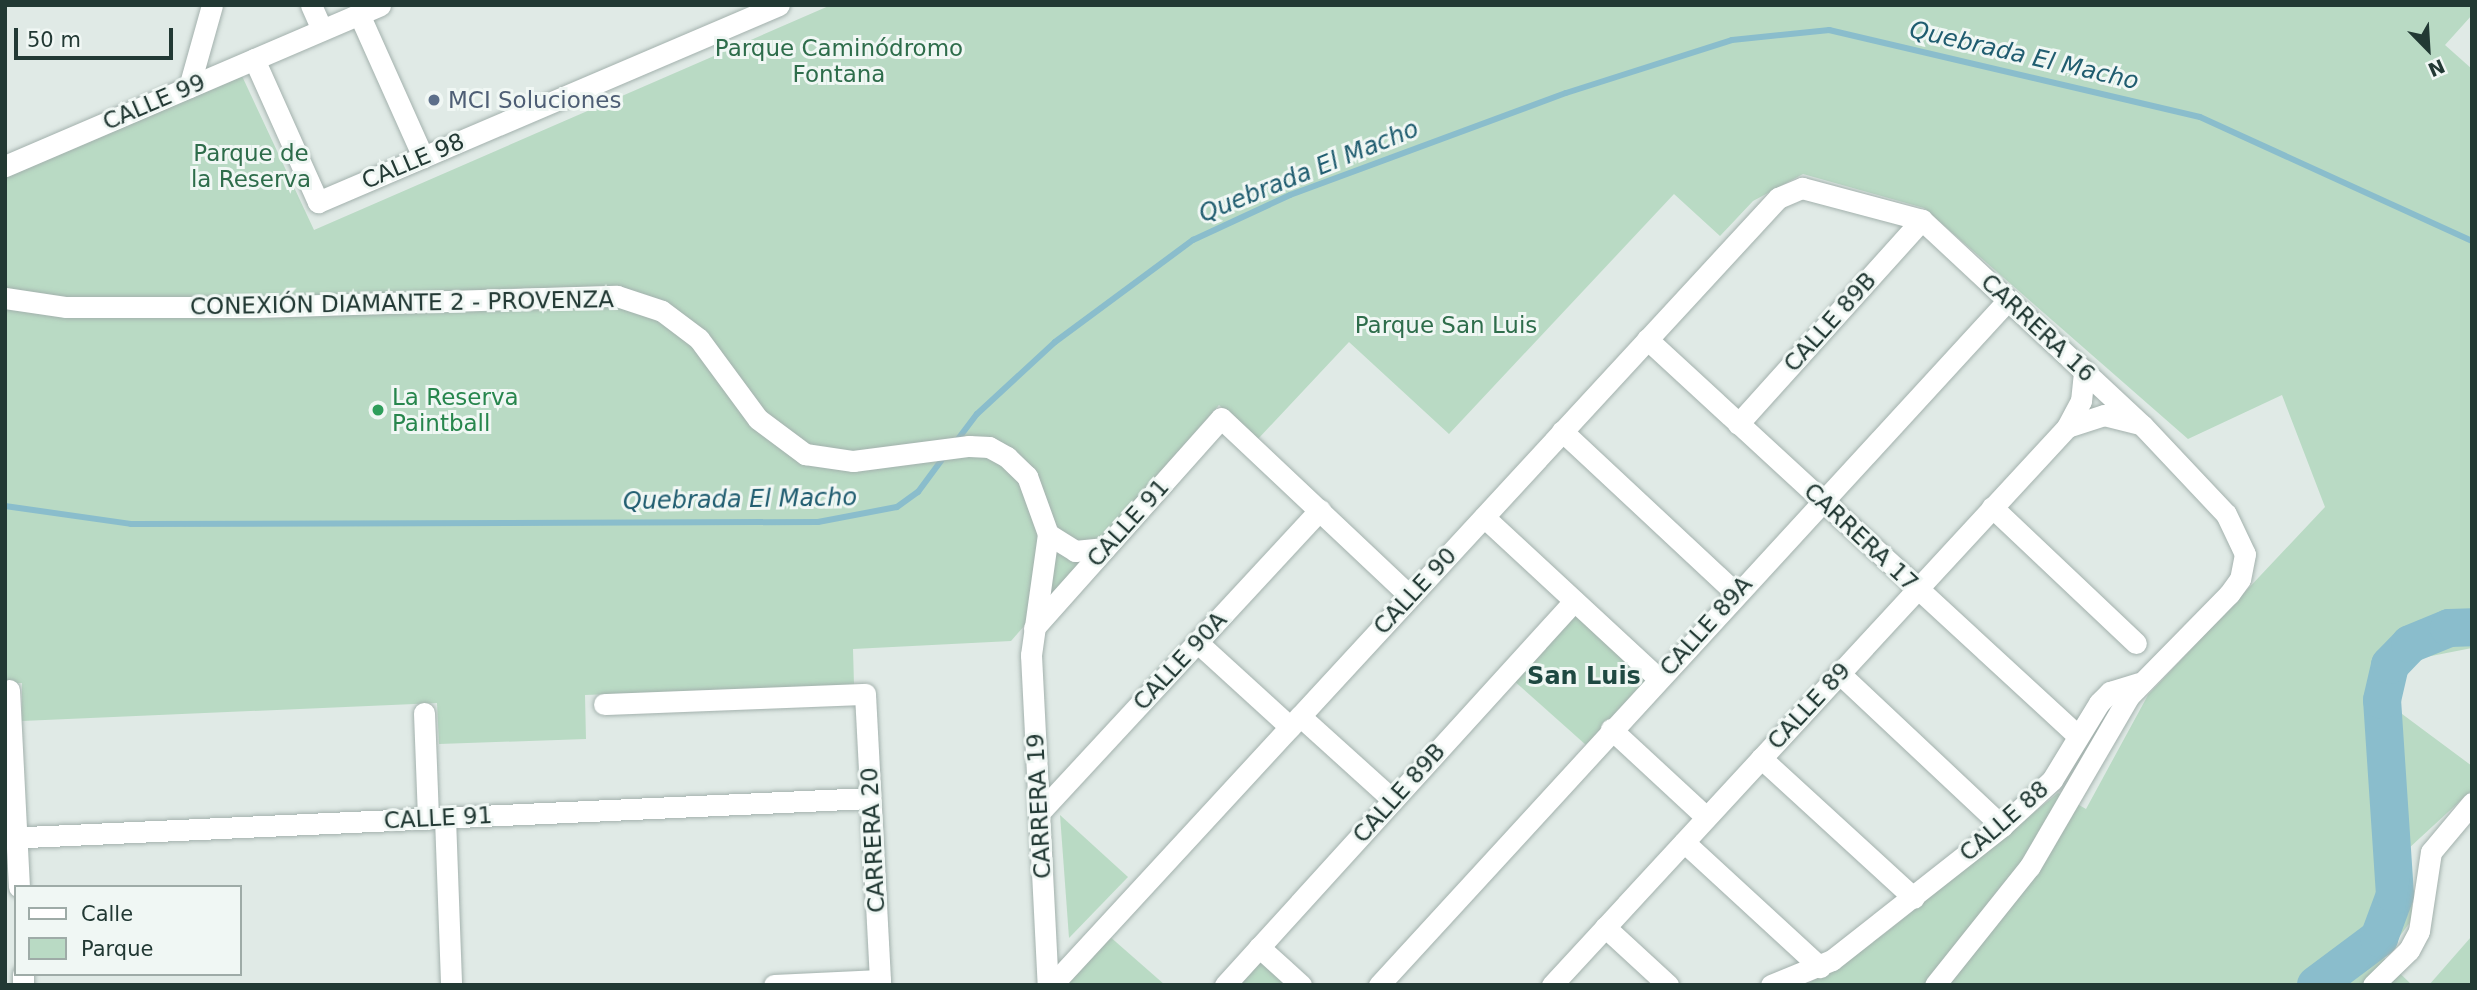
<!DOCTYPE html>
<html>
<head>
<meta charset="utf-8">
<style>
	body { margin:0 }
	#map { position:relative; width:2477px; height:990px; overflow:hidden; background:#e0eae6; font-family:"DejaVu Sans",sans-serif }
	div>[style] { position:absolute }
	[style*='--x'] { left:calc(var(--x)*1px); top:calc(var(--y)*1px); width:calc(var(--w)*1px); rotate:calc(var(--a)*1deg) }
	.green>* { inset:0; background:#b9dac4 }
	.stream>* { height:6px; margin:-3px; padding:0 3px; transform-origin:3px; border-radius:3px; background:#8abdcc }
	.river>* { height:38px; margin:-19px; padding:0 19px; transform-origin:19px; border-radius:19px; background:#8abdcc }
	.roads { filter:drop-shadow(0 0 2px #a3b1ad) drop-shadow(0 0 2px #a3b1ad) }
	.minor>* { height:21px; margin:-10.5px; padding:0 10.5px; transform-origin:10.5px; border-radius:10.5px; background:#fff }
	.dots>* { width:19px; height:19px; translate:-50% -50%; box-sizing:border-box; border:4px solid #f0f7f4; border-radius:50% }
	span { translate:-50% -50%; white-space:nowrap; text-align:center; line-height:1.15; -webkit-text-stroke:6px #f0f7f4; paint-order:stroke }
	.park-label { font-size:23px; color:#2e6d4b }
	.service-label { font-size:23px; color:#4e5e75 }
	.left { translate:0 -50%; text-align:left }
	.street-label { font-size:23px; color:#223934 }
	.leisure-label { font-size:23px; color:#27864d }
	.water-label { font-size:24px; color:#205d70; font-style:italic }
	.neighbourhood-label { font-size:24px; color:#1f4942; font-weight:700 }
	.frame { position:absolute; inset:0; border:7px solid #223934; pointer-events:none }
	.legend { position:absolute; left:14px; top:885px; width:228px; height:91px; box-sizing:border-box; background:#f0f7f4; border:2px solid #9eaba7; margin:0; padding:9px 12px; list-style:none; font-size:21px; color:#223934 }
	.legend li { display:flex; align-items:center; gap:14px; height:35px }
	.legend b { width:35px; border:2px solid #9eaba7 }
	.north { position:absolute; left:2393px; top:14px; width:70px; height:70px; -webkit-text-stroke:5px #f0f7f4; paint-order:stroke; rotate:156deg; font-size:19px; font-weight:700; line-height:28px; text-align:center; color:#223934 }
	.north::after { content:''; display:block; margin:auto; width:24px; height:32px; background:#223934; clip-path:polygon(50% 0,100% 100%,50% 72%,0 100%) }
	.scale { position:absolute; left:14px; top:28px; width:159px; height:32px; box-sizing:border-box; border:4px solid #223934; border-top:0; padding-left:9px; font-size:21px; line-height:24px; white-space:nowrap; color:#223934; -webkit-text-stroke:5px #f0f7f4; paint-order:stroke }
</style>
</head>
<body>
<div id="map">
	<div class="green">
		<div style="clip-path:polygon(831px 5px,2472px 5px,2472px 15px,2445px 45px,2472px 69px,2472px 648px,2416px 659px,2398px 677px,2394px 708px,2472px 766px,2472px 790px,2408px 849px,2413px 918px,2384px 958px,2412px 985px,1806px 985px,1884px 934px,2058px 793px,2086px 809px,2148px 695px,2325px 507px,2282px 395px,2188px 439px,1924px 208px,1803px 174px,1753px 201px,1720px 236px,1674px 194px,1449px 434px,1349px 342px,1257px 440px,1219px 405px,1011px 641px,853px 649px,854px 685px,585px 695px,586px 739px,439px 744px,437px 703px,22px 721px,22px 683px,5px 683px,5px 178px,242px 76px,314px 230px)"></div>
		<div style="clip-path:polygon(1578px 609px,1651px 674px,1586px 745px,1513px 680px)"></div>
		<div style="clip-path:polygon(1060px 815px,1128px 877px,1069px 938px)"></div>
		<div style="clip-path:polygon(1108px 935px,1165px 985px,1064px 985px)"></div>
		<div style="clip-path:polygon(2471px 937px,2472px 985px,2429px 985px)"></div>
		<div style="clip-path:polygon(1264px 952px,1301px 985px,1235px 985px)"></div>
	</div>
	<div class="stream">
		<div style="--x:955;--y:443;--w:36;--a:-53"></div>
		<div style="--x:977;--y:414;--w:106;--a:-42.7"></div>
		<div style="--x:1055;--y:342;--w:172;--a:-36.5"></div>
		<div style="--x:1193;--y:240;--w:107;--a:-24.9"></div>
		<div style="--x:1290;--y:195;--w:294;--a:-20.3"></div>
		<div style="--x:1566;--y:93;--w:174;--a:-17.7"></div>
		<div style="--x:1732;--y:40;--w:98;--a:-5.9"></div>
		<div style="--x:1829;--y:30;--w:381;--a:13.2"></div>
		<div style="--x:2200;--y:117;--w:299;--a:24.5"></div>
		<div style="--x:5;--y:506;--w:127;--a:8.1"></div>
		<div style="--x:131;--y:524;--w:687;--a:-0.17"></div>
		<div style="--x:818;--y:522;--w:80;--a:-10.8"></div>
		<div style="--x:897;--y:507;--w:26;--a:-36"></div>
		<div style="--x:918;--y:492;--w:47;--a:-53.6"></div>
	</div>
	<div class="river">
		<div style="--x:2316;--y:985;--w:79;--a:-36.7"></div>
		<div style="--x:2379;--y:938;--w:46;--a:-69.6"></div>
		<div style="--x:2395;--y:895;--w:195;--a:-93.8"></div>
		<div style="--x:2382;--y:700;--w:36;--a:-77"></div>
		<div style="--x:2390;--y:665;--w:29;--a:-46"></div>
		<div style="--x:2410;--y:644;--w:42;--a:-22.3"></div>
		<div style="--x:2449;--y:628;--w:23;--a:-2"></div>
	</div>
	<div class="roads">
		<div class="minor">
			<div style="--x:311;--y:5;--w:27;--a:66"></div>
			<div style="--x:359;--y:14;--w:157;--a:65.9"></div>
			<div style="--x:254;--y:59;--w:157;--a:65.9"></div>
			<div style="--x:318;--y:202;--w:501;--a:-23.14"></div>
			<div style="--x:189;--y:87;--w:85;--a:-74.3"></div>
			<div style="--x:5;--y:166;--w:408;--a:-23.2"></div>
			<div style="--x:5;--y:298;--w:62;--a:8.4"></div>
			<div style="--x:66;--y:307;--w:191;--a:0"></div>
			<div style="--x:257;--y:307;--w:360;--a:-1.8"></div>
			<div style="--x:617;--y:296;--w:47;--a:18.4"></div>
			<div style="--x:662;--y:311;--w:46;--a:37.1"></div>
			<div style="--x:699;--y:339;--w:99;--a:53.6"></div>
			<div style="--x:758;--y:419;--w:59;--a:36.7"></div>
			<div style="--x:805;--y:454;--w:49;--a:8.3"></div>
			<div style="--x:853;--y:461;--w:117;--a:-7.4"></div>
			<div style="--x:969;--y:446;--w:20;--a:3"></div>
			<div style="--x:989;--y:447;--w:21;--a:29"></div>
			<div style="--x:1007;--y:457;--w:28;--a:44"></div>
			<div style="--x:1027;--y:476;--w:62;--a:70.1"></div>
			<div style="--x:1048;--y:534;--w:122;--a:98"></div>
			<div style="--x:1031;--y:655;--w:330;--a:87.1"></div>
			<div style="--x:1647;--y:339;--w:583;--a:42.64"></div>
			<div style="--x:1738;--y:424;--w:275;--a:-48"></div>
			<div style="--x:2067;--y:427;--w:39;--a:-18"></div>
			<div style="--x:2104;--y:415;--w:34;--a:14"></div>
			<div style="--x:1562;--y:431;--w:238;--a:43"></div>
			<div style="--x:1992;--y:507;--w:198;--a:43.4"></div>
			<div style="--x:1484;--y:517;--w:237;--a:42.8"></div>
			<div style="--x:1048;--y:534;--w:32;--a:32"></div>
			<div style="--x:1075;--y:551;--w:30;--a:-6"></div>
			<div style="--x:1034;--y:628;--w:281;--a:-48.3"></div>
			<div style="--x:1221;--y:418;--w:260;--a:43.3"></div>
			<div style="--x:1197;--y:642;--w:126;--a:42.4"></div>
			<div style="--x:1839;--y:673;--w:224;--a:43.2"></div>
			<div style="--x:9;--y:690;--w:197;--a:87.1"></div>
			<div style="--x:604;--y:704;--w:261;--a:-2.2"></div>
			<div style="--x:865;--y:694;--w:291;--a:87"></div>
			<div style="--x:424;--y:713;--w:106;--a:87.8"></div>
			<div style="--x:1300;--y:716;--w:125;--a:42.1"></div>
			<div style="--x:1611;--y:729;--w:129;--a:42.8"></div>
			<div style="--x:1761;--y:758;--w:207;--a:42.5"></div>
			<div style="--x:1040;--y:812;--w:412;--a:-47.2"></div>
			<div style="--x:445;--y:818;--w:167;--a:87.9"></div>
			<div style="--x:5;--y:838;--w:866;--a:-2.65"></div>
			<div style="--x:1684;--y:842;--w:185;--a:42.6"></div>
			<div style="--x:1605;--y:927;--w:86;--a:42.6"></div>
			<div style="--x:1259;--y:947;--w:57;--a:42.1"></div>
			<div style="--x:23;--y:974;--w:11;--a:90"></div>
			<div style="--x:774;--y:985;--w:106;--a:-2.7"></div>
			<div style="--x:1052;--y:985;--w:1071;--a:-47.31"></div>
			<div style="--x:1778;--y:198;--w:26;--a:-23"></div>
			<div style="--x:1802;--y:188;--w:124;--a:14.9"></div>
			<div style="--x:1922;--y:220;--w:301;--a:43"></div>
			<div style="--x:2142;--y:425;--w:122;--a:46.7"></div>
			<div style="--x:2226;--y:514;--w:44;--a:64.6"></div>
			<div style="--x:2245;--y:554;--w:25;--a:101"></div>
			<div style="--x:2240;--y:579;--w:19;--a:126"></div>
			<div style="--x:2229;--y:594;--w:143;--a:134.4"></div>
			<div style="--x:2129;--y:696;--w:197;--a:120.2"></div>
			<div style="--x:2030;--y:866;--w:152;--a:128.6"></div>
			<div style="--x:1225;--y:985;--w:519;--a:-47.73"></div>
			<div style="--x:1379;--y:985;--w:930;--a:-47.44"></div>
			<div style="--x:1552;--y:985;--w:759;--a:-47.29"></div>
			<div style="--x:2067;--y:427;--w:30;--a:-62"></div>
			<div style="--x:2081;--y:401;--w:31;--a:-84"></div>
			<div style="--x:1771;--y:985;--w:66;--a:-22.3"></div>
			<div style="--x:1832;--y:960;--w:216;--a:-38.2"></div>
			<div style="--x:2002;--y:826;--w:68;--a:-42.6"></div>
			<div style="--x:2052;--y:780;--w:90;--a:-58.6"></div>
			<div style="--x:2099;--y:703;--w:16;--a:-45"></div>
			<div style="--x:2110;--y:692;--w:30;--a:-17"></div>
			<div style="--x:2373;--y:985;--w:50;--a:-44.2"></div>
			<div style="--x:2409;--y:950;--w:21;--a:-62"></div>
			<div style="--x:2419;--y:931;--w:80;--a:-81.4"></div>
			<div style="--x:2431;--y:852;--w:64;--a:-50.1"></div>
		</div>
	</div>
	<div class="dots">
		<div style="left:434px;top:100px;background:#5c6f8a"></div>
		<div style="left:378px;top:410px;background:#2e9e5b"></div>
	</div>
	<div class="park-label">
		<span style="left:839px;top:61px">Parque Caminódromo<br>Fontana</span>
		<span style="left:251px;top:166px">Parque de<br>la Reserva</span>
		<span style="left:1446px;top:325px">Parque San Luis</span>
	</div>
	<div class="service-label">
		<span class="left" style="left:448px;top:100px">MCI Soluciones</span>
	</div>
	<div class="street-label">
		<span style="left:154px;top:102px;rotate:-23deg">CALLE 99</span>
		<span style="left:413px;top:161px;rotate:-23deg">CALLE 98</span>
		<span style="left:402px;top:303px;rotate:-1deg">CONEXIÓN DIAMANTE 2 - PROVENZA</span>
		<span style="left:1830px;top:322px;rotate:-48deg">CALLE 89B</span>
		<span style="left:2038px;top:328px;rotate:43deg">CARRERA 16</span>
		<span style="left:1128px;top:523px;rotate:-48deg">CALLE 91</span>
		<span style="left:1861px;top:537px;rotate:43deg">CARRERA 17</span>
		<span style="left:1415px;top:591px;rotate:-47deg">CALLE 90</span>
		<span style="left:1706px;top:626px;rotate:-48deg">CALLE 89A</span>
		<span style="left:1180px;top:661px;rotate:-47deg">CALLE 90A</span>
		<span style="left:1809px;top:706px;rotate:-47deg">CALLE 89</span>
		<span style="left:1399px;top:793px;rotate:-48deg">CALLE 89B</span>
		<span style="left:1039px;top:806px;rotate:-93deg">CARRERA 19</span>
		<span style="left:438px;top:818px;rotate:-3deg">CALLE 91</span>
		<span style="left:2004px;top:821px;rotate:-41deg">CALLE 88</span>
		<span style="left:873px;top:840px;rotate:-93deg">CARRERA 20</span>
	</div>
	<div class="leisure-label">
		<span class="left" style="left:392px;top:410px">La Reserva<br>Paintball</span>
	</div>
	<div class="water-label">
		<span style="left:2024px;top:56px;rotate:13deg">Quebrada El Macho</span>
		<span style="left:1309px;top:172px;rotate:-22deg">Quebrada El Macho</span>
		<span style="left:740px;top:500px;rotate:-1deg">Quebrada El Macho</span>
	</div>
	<div class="neighbourhood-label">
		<span style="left:1584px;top:677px">San Luis</span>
	</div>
	<div class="frame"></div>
	<ul class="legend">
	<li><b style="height:9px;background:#fff"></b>Calle</li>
	<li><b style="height:19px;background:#b9dac4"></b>Parque</li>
	</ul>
	<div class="north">N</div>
	<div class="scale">50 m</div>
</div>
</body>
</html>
